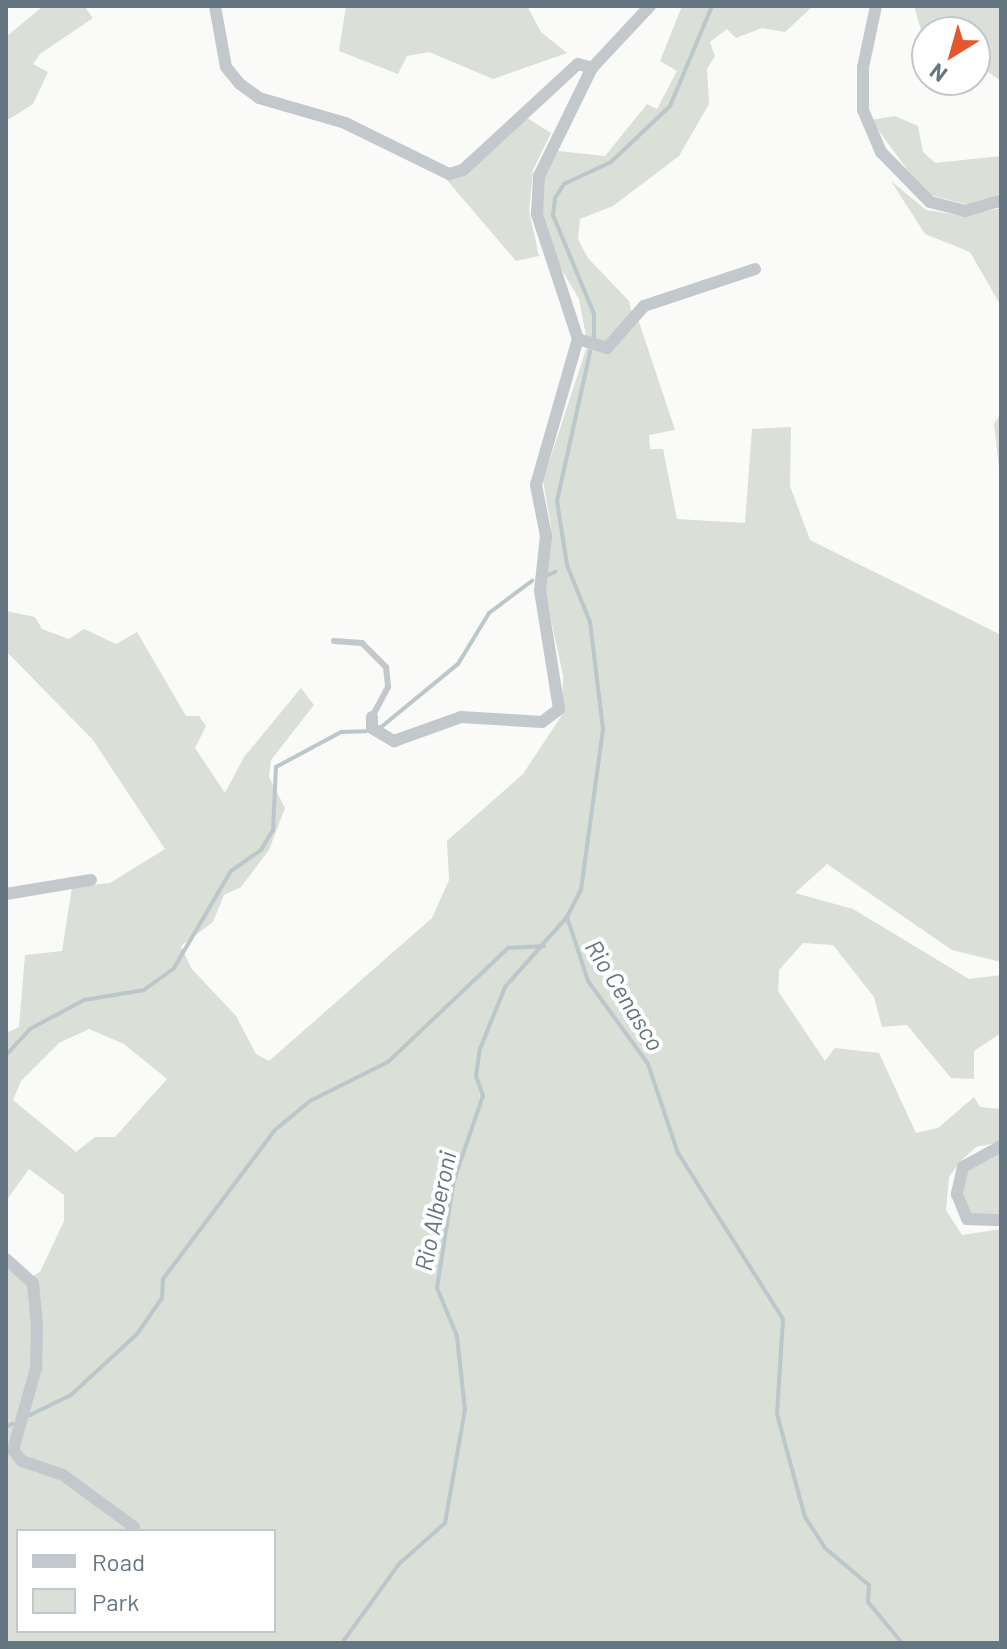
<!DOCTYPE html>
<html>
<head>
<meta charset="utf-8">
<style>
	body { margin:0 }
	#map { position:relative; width:1007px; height:1649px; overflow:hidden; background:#fafaf8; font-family:Barlow,sans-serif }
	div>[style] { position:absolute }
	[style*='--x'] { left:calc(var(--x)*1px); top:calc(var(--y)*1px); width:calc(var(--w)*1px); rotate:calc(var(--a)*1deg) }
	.green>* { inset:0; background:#dadfd7 }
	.stream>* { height:4px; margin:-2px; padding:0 2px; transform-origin:2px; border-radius:2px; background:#bbc7cb }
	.lane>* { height:6px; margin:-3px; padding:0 3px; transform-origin:3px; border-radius:3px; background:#c3c8cc }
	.street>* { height:12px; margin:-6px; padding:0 6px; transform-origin:6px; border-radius:6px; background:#c3c8cc }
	span { translate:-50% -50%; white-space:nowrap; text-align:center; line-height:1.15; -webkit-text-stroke:8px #fff; paint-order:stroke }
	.water-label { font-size:24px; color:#60757c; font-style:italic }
	.frame { position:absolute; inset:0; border:8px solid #657683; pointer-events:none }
	.legend { position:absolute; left:16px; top:1529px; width:260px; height:104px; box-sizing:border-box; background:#fff; border:2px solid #c1c8cd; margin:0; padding:10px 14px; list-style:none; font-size:24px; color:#657683 }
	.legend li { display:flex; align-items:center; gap:16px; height:40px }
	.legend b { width:40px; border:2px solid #c1c8cd }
	.north { position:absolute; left:911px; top:16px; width:80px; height:80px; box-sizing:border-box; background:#fff; border:2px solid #c1c8cd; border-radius:50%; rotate:217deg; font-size:22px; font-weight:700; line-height:32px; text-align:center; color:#657683 }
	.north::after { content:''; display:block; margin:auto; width:28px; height:36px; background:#e4572e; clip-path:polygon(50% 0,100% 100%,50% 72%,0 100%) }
</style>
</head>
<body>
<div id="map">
	<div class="green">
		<div style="clip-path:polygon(43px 6px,84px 6px,93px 18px,40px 54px,33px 64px,48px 72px,33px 104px,6px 121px,6px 37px)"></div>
		<div style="clip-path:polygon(346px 6px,527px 6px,541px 32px,567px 53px,493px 79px,429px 52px,407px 56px,398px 74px,339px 51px)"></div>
		<div style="clip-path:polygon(682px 6px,813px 6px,785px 32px,762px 28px,736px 38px,727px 29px,710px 42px,715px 56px,707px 69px,709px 104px,679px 156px,613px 206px,580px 219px,578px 239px,588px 258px,629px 301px,632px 314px,606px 344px,586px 336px,579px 299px,560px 267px,541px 216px,544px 177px,558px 151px,605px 156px,647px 104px,657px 109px,677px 71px,660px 61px)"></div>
		<div style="clip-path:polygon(914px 6px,1001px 6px,1001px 81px,975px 63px,975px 32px,927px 32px,927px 51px)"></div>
		<div style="clip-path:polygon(524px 116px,551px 133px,533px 170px,529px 211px,539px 256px,516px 261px,446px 179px)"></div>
		<div style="clip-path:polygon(895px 116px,918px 126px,923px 152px,935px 163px,1001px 156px,1001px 197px,973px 206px,925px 194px,871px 120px)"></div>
		<div style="clip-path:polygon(891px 181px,926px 210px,966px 216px,1001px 208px,1001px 306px,970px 252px,925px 234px)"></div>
		<div style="clip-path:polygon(evenodd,637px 316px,675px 430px,649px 435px,650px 449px,663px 449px,677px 519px,745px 523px,752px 429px,791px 427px,790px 486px,810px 540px,1001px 635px,1001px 962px,952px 950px,827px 864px,795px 893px,853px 909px,969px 979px,1001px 975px,1001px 1033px,974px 1051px,974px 1079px,951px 1078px,907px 1025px,882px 1027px,874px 997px,833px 945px,803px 943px,779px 970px,778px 991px,825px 1061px,835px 1048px,879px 1053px,916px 1133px,938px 1128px,974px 1097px,980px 1107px,1001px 1109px,1001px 1142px,976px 1147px,960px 1162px,949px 1177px,946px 1210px,962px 1235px,1001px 1229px,1001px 1643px,6px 1643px,6px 1265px,24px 1281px,40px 1272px,64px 1221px,64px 1195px,29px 1169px,6px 1201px,6px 1033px,19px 1027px,25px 955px,62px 951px,72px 887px,110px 883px,165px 849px,93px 740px,6px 651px,6px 611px,35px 617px,42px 629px,69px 639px,84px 629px,116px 644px,137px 632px,186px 716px,199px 716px,206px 726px,195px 748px,225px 793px,244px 757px,301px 688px,314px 705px,271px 760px,269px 777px,285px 808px,269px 850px,241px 887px,224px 895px,213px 922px,181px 946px,191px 968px,236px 1016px,256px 1054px,269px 1061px,432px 918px,449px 880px,447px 841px,523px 774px,562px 715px,563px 675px,543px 583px,551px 526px,543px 481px,586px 349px,637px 316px,89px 1029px,124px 1044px,167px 1079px,115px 1137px,95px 1137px,76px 1152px,13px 1100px,21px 1081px,59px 1043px,89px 1029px,637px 316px,18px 1531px,274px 1531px,274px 1631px,18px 1631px,18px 1531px)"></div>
		<div style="clip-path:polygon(1001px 413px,1001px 484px,994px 424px)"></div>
		<div style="clip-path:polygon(1001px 1150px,1001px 1216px,971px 1216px,961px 1186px,966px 1170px)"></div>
	</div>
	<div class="stream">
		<div style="--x:594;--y:339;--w:25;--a:-90"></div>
		<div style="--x:594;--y:314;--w:107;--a:-112.5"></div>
		<div style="--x:553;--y:215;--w:17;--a:-83"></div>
		<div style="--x:555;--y:198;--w:17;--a:-57"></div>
		<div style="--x:564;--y:184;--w:52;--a:-25.1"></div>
		<div style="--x:611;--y:162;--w:81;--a:-43.5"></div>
		<div style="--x:670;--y:106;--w:108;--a:-67.2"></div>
		<div style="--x:548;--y:575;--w:8;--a:-23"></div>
		<div style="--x:380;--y:728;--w:101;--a:-39.4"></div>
		<div style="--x:458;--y:664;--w:60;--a:-58.7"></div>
		<div style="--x:489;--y:613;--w:54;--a:-36.7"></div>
		<div style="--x:567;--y:917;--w:67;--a:71.8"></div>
		<div style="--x:588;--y:981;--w:102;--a:54.1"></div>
		<div style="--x:648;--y:1064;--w:94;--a:71.4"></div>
		<div style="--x:678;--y:1153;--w:196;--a:57.7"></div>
		<div style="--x:783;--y:1319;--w:95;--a:93.6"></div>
		<div style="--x:777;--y:1414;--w:107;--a:74.8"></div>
		<div style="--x:805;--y:1517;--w:37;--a:57"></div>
		<div style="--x:825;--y:1548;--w:57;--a:40.1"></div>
		<div style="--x:869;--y:1585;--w:17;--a:93"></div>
		<div style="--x:868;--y:1602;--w:53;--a:50.3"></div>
		<div style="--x:6;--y:1055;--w:35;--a:-47"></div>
		<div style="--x:30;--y:1029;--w:61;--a:-28.2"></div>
		<div style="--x:84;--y:1000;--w:61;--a:-9.5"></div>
		<div style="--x:144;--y:990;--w:37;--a:-36"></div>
		<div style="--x:174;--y:968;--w:113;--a:-59.6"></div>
		<div style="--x:231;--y:871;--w:37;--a:-35"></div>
		<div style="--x:261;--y:850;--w:23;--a:-59"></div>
		<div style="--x:273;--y:830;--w:63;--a:-87.3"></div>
		<div style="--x:276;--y:767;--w:74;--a:-28.3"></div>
		<div style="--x:341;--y:732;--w:25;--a:-2"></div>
		<div style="--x:30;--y:1415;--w:46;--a:-26"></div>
		<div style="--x:71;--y:1395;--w:90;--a:-42.7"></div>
		<div style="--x:137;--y:1334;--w:44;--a:-55.2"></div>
		<div style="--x:162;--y:1298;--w:19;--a:-87"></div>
		<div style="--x:163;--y:1279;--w:186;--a:-53.1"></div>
		<div style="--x:275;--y:1130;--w:45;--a:-39.6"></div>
		<div style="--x:310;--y:1101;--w:87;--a:-26.6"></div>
		<div style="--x:388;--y:1062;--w:166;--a:-43.5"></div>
		<div style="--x:508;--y:948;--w:36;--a:-3"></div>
		<div style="--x:6;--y:1427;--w:7;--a:-27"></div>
		<div style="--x:342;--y:1643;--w:97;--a:-54.2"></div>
		<div style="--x:399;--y:1564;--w:62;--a:-41.7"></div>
		<div style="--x:445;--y:1523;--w:115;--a:-80"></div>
		<div style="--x:465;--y:1410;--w:74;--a:-96.2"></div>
		<div style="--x:457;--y:1336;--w:52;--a:-112.6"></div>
		<div style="--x:437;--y:1288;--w:109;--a:-81.1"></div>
		<div style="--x:454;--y:1180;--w:89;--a:-71"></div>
		<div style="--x:483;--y:1096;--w:21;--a:-109"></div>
		<div style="--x:476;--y:1076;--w:27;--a:-82"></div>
		<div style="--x:480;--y:1049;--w:67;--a:-68"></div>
		<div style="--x:505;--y:987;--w:94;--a:-48.5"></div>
		<div style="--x:567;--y:917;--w:30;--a:-63"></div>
		<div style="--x:581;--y:890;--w:162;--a:-82.2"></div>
		<div style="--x:603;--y:729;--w:108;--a:-96.9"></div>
		<div style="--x:590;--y:622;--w:61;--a:-112"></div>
		<div style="--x:567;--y:565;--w:65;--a:-98.9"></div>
		<div style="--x:557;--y:501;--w:153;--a:-77.5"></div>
	</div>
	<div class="lane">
		<div style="--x:334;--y:641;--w:28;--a:4"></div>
		<div style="--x:362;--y:643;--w:34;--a:45"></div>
		<div style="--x:386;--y:667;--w:20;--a:84"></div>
		<div style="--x:388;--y:687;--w:34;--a:118"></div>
	</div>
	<div class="street">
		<div style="--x:215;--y:6;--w:62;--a:79.8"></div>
		<div style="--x:226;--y:67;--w:22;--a:51"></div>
		<div style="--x:240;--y:84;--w:24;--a:36"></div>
		<div style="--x:259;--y:98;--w:90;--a:16.2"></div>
		<div style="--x:345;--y:123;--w:116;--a:26.1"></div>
		<div style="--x:449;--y:174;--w:15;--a:-16"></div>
		<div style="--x:463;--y:170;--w:156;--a:-42.7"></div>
		<div style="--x:578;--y:64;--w:15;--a:16"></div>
		<div style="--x:876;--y:6;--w:62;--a:102"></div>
		<div style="--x:863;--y:67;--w:43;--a:90"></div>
		<div style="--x:863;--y:110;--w:46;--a:66.8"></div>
		<div style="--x:881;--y:152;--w:70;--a:45.6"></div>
		<div style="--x:930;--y:202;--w:36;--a:14"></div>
		<div style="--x:965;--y:211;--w:37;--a:-16"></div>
		<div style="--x:578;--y:339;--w:30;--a:17"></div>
		<div style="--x:607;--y:348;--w:56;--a:-48.6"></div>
		<div style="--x:644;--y:306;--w:117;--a:-18.4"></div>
		<div style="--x:372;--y:717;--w:11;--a:90"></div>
		<div style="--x:372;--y:728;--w:26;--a:31"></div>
		<div style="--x:394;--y:741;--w:71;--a:-19.7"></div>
		<div style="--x:461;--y:717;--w:81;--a:3.5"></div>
		<div style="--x:542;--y:722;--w:21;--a:-37"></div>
		<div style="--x:559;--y:709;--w:120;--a:-99.1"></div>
		<div style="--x:540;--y:591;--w:55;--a:-83.8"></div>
		<div style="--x:546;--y:536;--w:52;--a:-101.1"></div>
		<div style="--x:536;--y:485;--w:152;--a:-74"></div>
		<div style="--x:578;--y:339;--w:132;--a:-108.2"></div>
		<div style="--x:537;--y:214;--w:38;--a:-87"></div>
		<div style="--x:539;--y:176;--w:120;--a:-63.9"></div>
		<div style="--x:592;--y:68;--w:85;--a:-46.9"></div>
		<div style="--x:6;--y:894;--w:86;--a:-9.4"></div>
		<div style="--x:1001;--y:1146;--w:43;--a:151.1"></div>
		<div style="--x:963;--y:1167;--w:28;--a:103"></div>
		<div style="--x:957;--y:1194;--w:27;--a:68"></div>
		<div style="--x:967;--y:1219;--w:34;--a:2"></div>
		<div style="--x:6;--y:1259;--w:36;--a:42"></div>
		<div style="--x:33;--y:1283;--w:42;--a:84.6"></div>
		<div style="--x:37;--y:1325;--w:43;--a:91.3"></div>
		<div style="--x:36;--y:1368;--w:85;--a:105.7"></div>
		<div style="--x:13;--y:1450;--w:14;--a:51"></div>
		<div style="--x:22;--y:1461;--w:43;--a:18.9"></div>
		<div style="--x:63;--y:1475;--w:88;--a:36.2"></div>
	</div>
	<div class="water-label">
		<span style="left:625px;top:995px;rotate:58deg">Rio Cenasco</span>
		<span style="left:435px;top:1211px;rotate:-78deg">Rio Alberoni</span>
	</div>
	<div class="frame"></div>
	<ul class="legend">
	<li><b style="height:10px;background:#c3c8cc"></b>Road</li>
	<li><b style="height:22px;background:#dadfd7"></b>Park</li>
	</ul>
	<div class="north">N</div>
</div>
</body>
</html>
